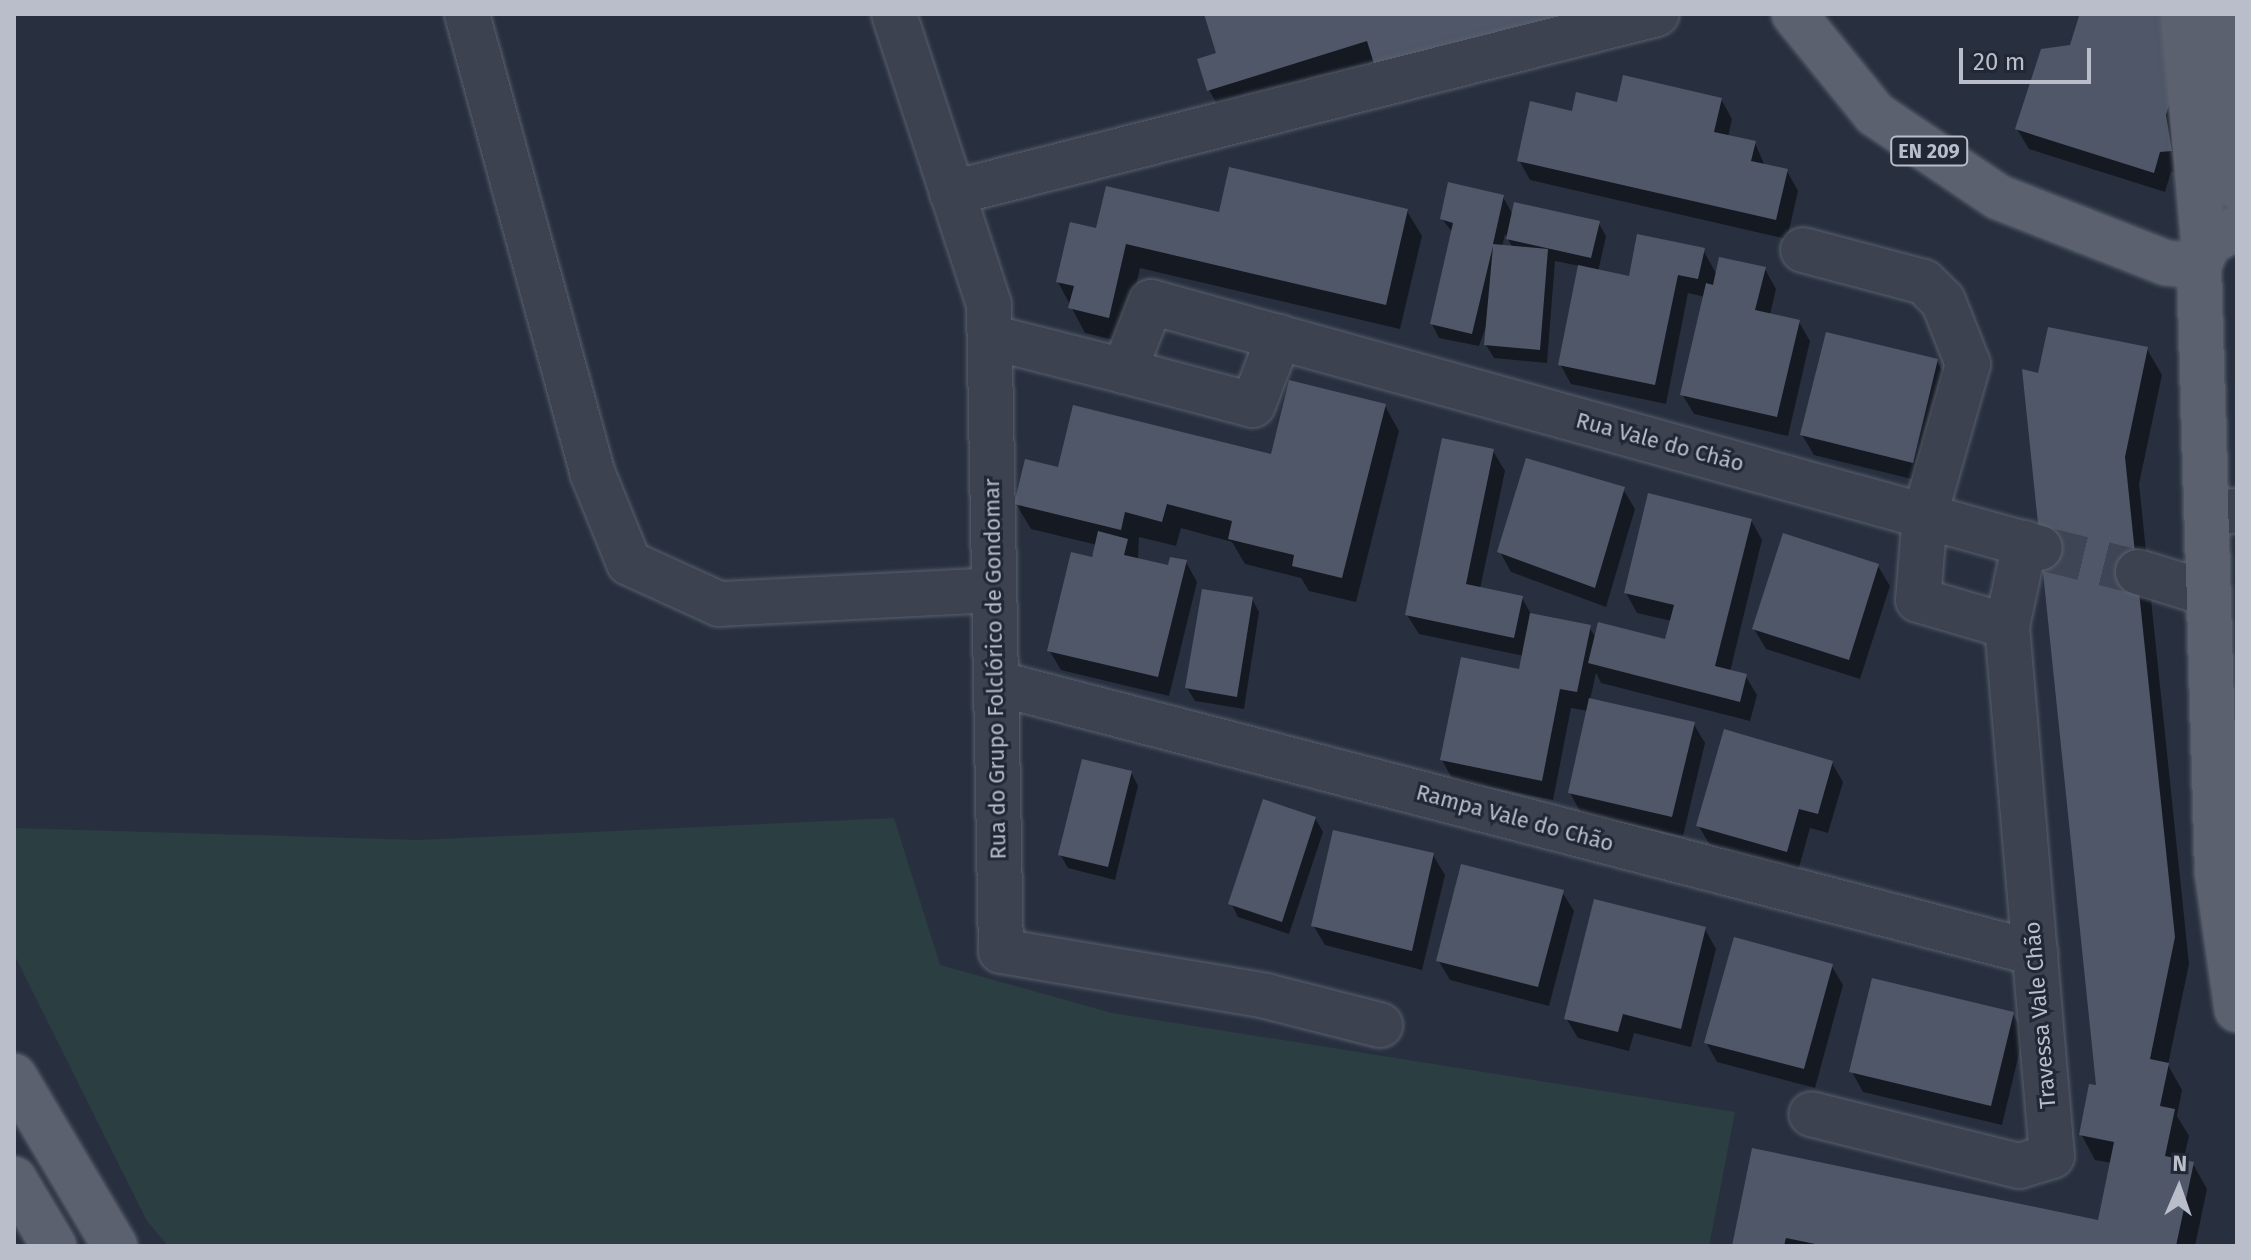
<!DOCTYPE html>
<html>
<head>
<meta charset="utf-8">
<style>
	body { margin:0 }
	#map { position:relative; width:2251px; height:1260px; overflow:hidden; background:#283040; font-family:"Fira Sans",sans-serif }
	div>[style] { position:absolute }
	[style*='--x'] { left:calc(var(--x)*1px); top:calc(var(--y)*1px); width:calc(var(--w)*1px); rotate:calc(var(--a)*1deg) }
	.green>* { inset:0; background:#2b3e42 }
	.shadow>* { inset:0; background:#0007 }
	.building>* { inset:0; background:#4f5768 }
	.minor-tunnel>* { height:44px; margin-top:-22px; transform-origin:0; background:repeating-linear-gradient(90deg,#3e4555 0 44px,transparent 0 66px) }
	.roads { filter:drop-shadow(0 0 2px #5a606d) drop-shadow(0 0 2px #5a606d) }
	.minor>* { height:44px; margin:-22px; padding:0 22px; transform-origin:22px; border-radius:22px; background:#3c4250 }
	.major>* { height:44px; margin:-22px; padding:0 22px; transform-origin:22px; border-radius:22px; background:#5b616f }
	span { translate:-50% -50%; white-space:nowrap; text-align:center; line-height:1.15; -webkit-text-stroke:6px #212735; paint-order:stroke }
	.shield-label span { padding:2px 6px; background:#212735; border:2px solid; border-radius:6px; -webkit-text-stroke-width:0 }
	.shield-label { font-size:20px; color:#b9beca; font-weight:700 }
	.street-label { font-size:22px; color:#b9beca }
	.frame { position:absolute; inset:0; border:16px solid #b9beca; pointer-events:none }
	.north { position:absolute; left:2139px; top:1148px; width:80px; height:80px; -webkit-text-stroke:6px #212735; paint-order:stroke; rotate:2deg; font-size:22px; font-weight:700; line-height:32px; text-align:center; color:#b9beca }
	.north::after { content:''; display:block; margin:auto; width:28px; height:36px; background:#b9beca; clip-path:polygon(50% 0,100% 100%,50% 72%,0 100%) }
	.scale { position:absolute; left:1959px; top:48px; width:132px; height:36px; box-sizing:border-box; border:4px solid #b9beca; border-top:0; padding-left:10px; font-size:24px; line-height:28px; white-space:nowrap; color:#b9beca; -webkit-text-stroke:6px #212735; paint-order:stroke }
</style>
</head>
<body>
<div id="map">
	<div class="green">
		<div style="clip-path:polygon(894px 818px,940px 965px,1112px 1013px,1735px 1112px,1709px 1246px,168px 1246px,147px 1221px,14px 954px,14px 828px,419px 840px)"></div>
	</div>
	<div class="shadow">
		<div style="clip-path:polygon(1206px 14px,1630px 14px,1223px 115px,1209px 90px,1219px 54px)"></div>
		<div style="clip-path:polygon(2102px 14px,2163px 14px,2182px 171px,2171px 172px,2165px 192px,2029px 149px,2017px 129px,2071px 47px)"></div>
		<div style="clip-path:polygon(1721px 99px,1732px 119px,1728px 137px,1755px 143px,1765px 166px,1787px 171px,1798px 191px,1787px 239px,1530px 180px,1519px 160px,1573px 113px,1619px 104px)"></div>
		<div style="clip-path:polygon(evenodd,1503px 197px,1513px 215px,1598px 222px,1606px 236px,1598px 272px,1630px 278px,1703px 250px,1717px 275px,1765px 269px,1776px 289px,1770px 315px,1799px 322px,1810px 341px,1788px 436px,1694px 414px,1682px 394px,1705px 297px,1688px 293px,1666px 404px,1571px 384px,1560px 364px,1580px 266px,1555px 261px,1547px 363px,1494px 358px,1486px 345px,1489px 318px,1479px 346px,1439px 338px,1432px 324px,1453px 233px,1442px 219px,1503px 197px,1505px 234px,1513px 248px,1502px 247px,1505px 234px)"></div>
		<div style="clip-path:polygon(1407px 211px,1422px 236px,1400px 329px,1140px 268px,1123px 342px,1085px 333px,1058px 282px,1098px 230px,1220px 214px)"></div>
		<div style="clip-path:polygon(2147px 349px,2162px 375px,2139px 484px,2189px 964px,2168px 1065px,2182px 1090px,2177px 1116px,2189px 1136px,2183px 1162px,2193px 1164px,2207px 1189px,2195px 1246px,1734px 1246px,1754px 1150px,2100px 1222px,2112px 1163px,2095px 1160px,2081px 1134px,2098px 1087px,2039px 375px)"></div>
		<div style="clip-path:polygon(1937px 361px,1948px 381px,1924px 482px,1814px 455px,1802px 435px)"></div>
		<div style="clip-path:polygon(1385px 406px,1399px 431px,1356px 602px,1309px 591px,1301px 578px,1245px 564px,1232px 542px,1181px 528px,1176px 546px,1139px 537px,1138px 560px,1169px 567px,1186px 562px,1197px 582px,1169px 696px,1061px 670px,1049px 650px,1097px 545px,1031px 529px,1016px 504px,1059px 469px,1272px 457px)"></div>
		<div style="clip-path:polygon(1493px 451px,1505px 471px,1480px 589px,1522px 598px,1532px 616px,1589px 627px,1596px 638px,1667px 641px,1672px 621px,1637px 613px,1626px 593px,1751px 520px,1762px 540px,1730px 672px,1745px 675px,1757px 695px,1750px 721px,1601px 683px,1596px 673px,1590px 700px,1693px 723px,1705px 743px,1683px 836px,1581px 813px,1570px 793px,1588px 711px,1571px 708px,1553px 800px,1453px 780px,1442px 760px,1521px 671px,1524px 656px,1419px 634px,1407px 615px)"></div>
		<div style="clip-path:polygon(1623px 489px,1635px 509px,1606px 607px,1511px 572px,1500px 552px)"></div>
		<div style="clip-path:polygon(1878px 566px,1890px 586px,1860px 679px,1766px 649px,1754px 629px)"></div>
		<div style="clip-path:polygon(1252px 599px,1259px 612px,1244px 709px,1195px 701px,1187px 688px)"></div>
		<div style="clip-path:polygon(1832px 763px,1843px 782px,1828px 833px,1810px 828px,1798px 871px,1710px 845px,1698px 825px)"></div>
		<div style="clip-path:polygon(1131px 772px,1138px 786px,1115px 880px,1068px 868px,1060px 854px)"></div>
		<div style="clip-path:polygon(1315px 818px,1323px 832px,1289px 934px,1238px 917px,1231px 903px)"></div>
		<div style="clip-path:polygon(1433px 855px,1445px 875px,1422px 970px,1325px 945px,1313px 925px)"></div>
		<div style="clip-path:polygon(1562px 892px,1574px 911px,1549px 1006px,1450px 980px,1438px 960px)"></div>
		<div style="clip-path:polygon(1705px 929px,1716px 949px,1691px 1047px,1634px 1033px,1629px 1051px,1578px 1038px,1566px 1018px)"></div>
		<div style="clip-path:polygon(1831px 965px,1843px 985px,1815px 1088px,1717px 1062px,1706px 1042px)"></div>
		<div style="clip-path:polygon(2012px 1013px,2024px 1033px,2002px 1125px,1863px 1092px,1852px 1072px)"></div>
	</div>
	<div class="building">
		<div style="clip-path:polygon(1204px 14px,1581px 14px,1378px 77px,1367px 41px,1207px 91px,1197px 59px,1216px 53px)"></div>
		<div style="clip-path:polygon(2089px 14px,2161px 14px,2173px 92px,2166px 115px,2172px 151px,2160px 152px,2154px 173px,2015px 129px,2041px 49px,2070px 45px,2079px 16px)"></div>
		<div style="clip-path:polygon(1623px 75px,1722px 98px,1714px 132px,1756px 141px,1751px 161px,1788px 169px,1776px 220px,1517px 161px,1530px 101px,1572px 111px,1576px 92px,1617px 102px)"></div>
		<div style="clip-path:polygon(1229px 167px,1408px 209px,1386px 305px,1126px 244px,1109px 318px,1068px 308px,1074px 286px,1056px 282px,1070px 222px,1096px 228px,1106px 186px,1219px 212px)"></div>
		<div style="clip-path:polygon(1448px 182px,1504px 195px,1493px 244px,1548px 249px,1540px 350px,1484px 345px,1493px 246px,1472px 334px,1430px 324px,1453px 223px,1440px 219px)"></div>
		<div style="clip-path:polygon(1514px 202px,1600px 221px,1591px 258px,1506px 239px)"></div>
		<div style="clip-path:polygon(1637px 234px,1705px 248px,1698px 279px,1678px 275px,1655px 385px,1558px 365px,1578px 265px,1629px 276px)"></div>
		<div style="clip-path:polygon(1719px 257px,1766px 267px,1755px 310px,1800px 320px,1777px 417px,1680px 395px,1706px 283px,1713px 285px)"></div>
		<div style="clip-path:polygon(2048px 327px,2148px 347px,2125px 457px,2175px 937px,2150px 1059px,2169px 1063px,2160px 1106px,2175px 1109px,2165px 1156px,2194px 1162px,2176px 1246px,1825px 1246px,1786px 1238px,1784px 1246px,1732px 1246px,1752px 1148px,2098px 1220px,2114px 1142px,2079px 1135px,2089px 1084px,2096px 1085px,2022px 369px,2038px 373px)"></div>
		<div style="clip-path:polygon(1826px 332px,1938px 359px,1913px 463px,1800px 435px)"></div>
		<div style="clip-path:polygon(1289px 380px,1386px 404px,1342px 578px,1292px 566px,1294px 555px,1228px 539px,1232px 521px,1167px 504px,1162px 522px,1125px 512px,1121px 530px,1014px 504px,1025px 459px,1058px 467px,1073px 405px,1271px 454px)"></div>
		<div style="clip-path:polygon(1442px 438px,1494px 449px,1466px 584px,1523px 596px,1514px 638px,1405px 615px)"></div>
		<div style="clip-path:polygon(1526px 458px,1625px 487px,1595px 588px,1497px 552px)"></div>
		<div style="clip-path:polygon(1648px 493px,1752px 519px,1715px 666px,1747px 674px,1740px 702px,1588px 663px,1598px 622px,1665px 639px,1674px 605px,1624px 593px)"></div>
		<div style="clip-path:polygon(1098px 531px,1128px 539px,1124px 555px,1168px 565px,1170px 557px,1187px 560px,1158px 677px,1047px 651px,1071px 552px,1092px 557px)"></div>
		<div style="clip-path:polygon(1783px 533px,1879px 564px,1849px 660px,1752px 629px)"></div>
		<div style="clip-path:polygon(1202px 589px,1253px 597px,1237px 697px,1185px 688px)"></div>
		<div style="clip-path:polygon(1530px 613px,1591px 625px,1577px 692px,1560px 689px,1542px 781px,1440px 760px,1461px 657px,1519px 669px)"></div>
		<div style="clip-path:polygon(1589px 698px,1695px 722px,1672px 817px,1568px 793px)"></div>
		<div style="clip-path:polygon(1724px 729px,1833px 761px,1818px 814px,1799px 809px,1787px 852px,1696px 826px)"></div>
		<div style="clip-path:polygon(1082px 759px,1132px 771px,1108px 867px,1058px 855px)"></div>
		<div style="clip-path:polygon(1263px 799px,1316px 817px,1282px 922px,1228px 904px)"></div>
		<div style="clip-path:polygon(1333px 830px,1434px 853px,1412px 951px,1311px 926px)"></div>
		<div style="clip-path:polygon(1461px 864px,1564px 890px,1538px 987px,1436px 961px)"></div>
		<div style="clip-path:polygon(1594px 899px,1706px 927px,1681px 1029px,1623px 1014px,1618px 1032px,1564px 1019px)"></div>
		<div style="clip-path:polygon(1734px 937px,1833px 964px,1804px 1069px,1704px 1043px)"></div>
		<div style="clip-path:polygon(1872px 978px,2014px 1012px,1991px 1106px,1849px 1072px)"></div>
	</div>
	<div class="minor-tunnel">
		<div style="--x:2040;--y:548;--w:101;--a:13.8"></div>
	</div>
	<div class="roads">
		<div class="minor">
			<div style="--x:467;--y:14;--w:475;--a:74.7"></div>
			<div style="--x:592;--y:472;--w:98;--a:67.9"></div>
			<div style="--x:629;--y:563;--w:99;--a:24.5"></div>
			<div style="--x:719;--y:604;--w:275;--a:-2.9"></div>
			<div style="--x:894;--y:14;--w:306;--a:71.9"></div>
			<div style="--x:989;--y:305;--w:646;--a:88.94"></div>
			<div style="--x:1001;--y:951;--w:269;--a:9.6"></div>
			<div style="--x:1266;--y:996;--w:118;--a:14.3"></div>
			<div style="--x:952;--y:193;--w:727;--a:-14.25"></div>
			<div style="--x:1803;--y:250;--w:125;--a:14.8"></div>
			<div style="--x:1924;--y:282;--w:27;--a:45"></div>
			<div style="--x:1943;--y:301;--w:68;--a:68.4"></div>
			<div style="--x:1968;--y:364;--w:157;--a:105.9"></div>
			<div style="--x:1925;--y:515;--w:85;--a:94.7"></div>
			<div style="--x:1918;--y:600;--w:93;--a:16.3"></div>
			<div style="--x:2007;--y:626;--w:532;--a:85.15"></div>
			<div style="--x:2052;--y:1156;--w:34;--a:163"></div>
			<div style="--x:2019;--y:1166;--w:214;--a:-166"></div>
			<div style="--x:990;--y:337;--w:138;--a:14.2"></div>
			<div style="--x:1124;--y:371;--w:74;--a:-68.6"></div>
			<div style="--x:1151;--y:302;--w:922;--a:15.47"></div>
			<div style="--x:1124;--y:371;--w:133;--a:14.8"></div>
			<div style="--x:1253;--y:405;--w:73;--a:-69.1"></div>
			<div style="--x:2206;--y:513;--w:31;--a:-4"></div>
			<div style="--x:2138;--y:572;--w:74;--a:17.2"></div>
			<div style="--x:2007;--y:626;--w:85;--a:-77.8"></div>
			<div style="--x:996;--y:683;--w:1074;--a:14.57"></div>
		</div>
		<div class="major">
			<div style="--x:1794;--y:14;--w:129;--a:51"></div>
			<div style="--x:1875;--y:114;--w:148;--a:34"></div>
			<div style="--x:1998;--y:197;--w:180;--a:21.4"></div>
			<div style="--x:2166;--y:263;--w:33;--a:5"></div>
			<div style="--x:2183;--y:14;--w:237;--a:84.9"></div>
			<div style="--x:2224;--y:14;--w:173;--a:85.7"></div>
			<div style="--x:2237;--y:228;--w:31;--a:153"></div>
			<div style="--x:2209;--y:242;--w:26;--a:113"></div>
			<div style="--x:2199;--y:266;--w:606;--a:88.3"></div>
			<div style="--x:2217;--y:872;--w:139;--a:81.8"></div>
			<div style="--x:14;--y:1076;--w:198;--a:59.3"></div>
			<div style="--x:14;--y:1179;--w:78;--a:59.2"></div>
		</div>
	</div>
	<div class="shield-label">
		<span style="left:1929px;top:151px">EN 209</span>
	</div>
	<div class="street-label">
		<span style="left:1660px;top:442px;rotate:15deg">Rua Vale do Chão</span>
		<span style="left:995px;top:669px;rotate:-91deg">Rua do Grupo Folclórico de Gondomar</span>
		<span style="left:1515px;top:818px;rotate:15deg">Rampa Vale do Chão</span>
		<span style="left:2040px;top:1015px;rotate:-95deg">Travessa Vale Chão</span>
	</div>
	<div class="frame"></div>
	<div class="north">N</div>
	<div class="scale">20 m</div>
</div>
</body>
</html>
